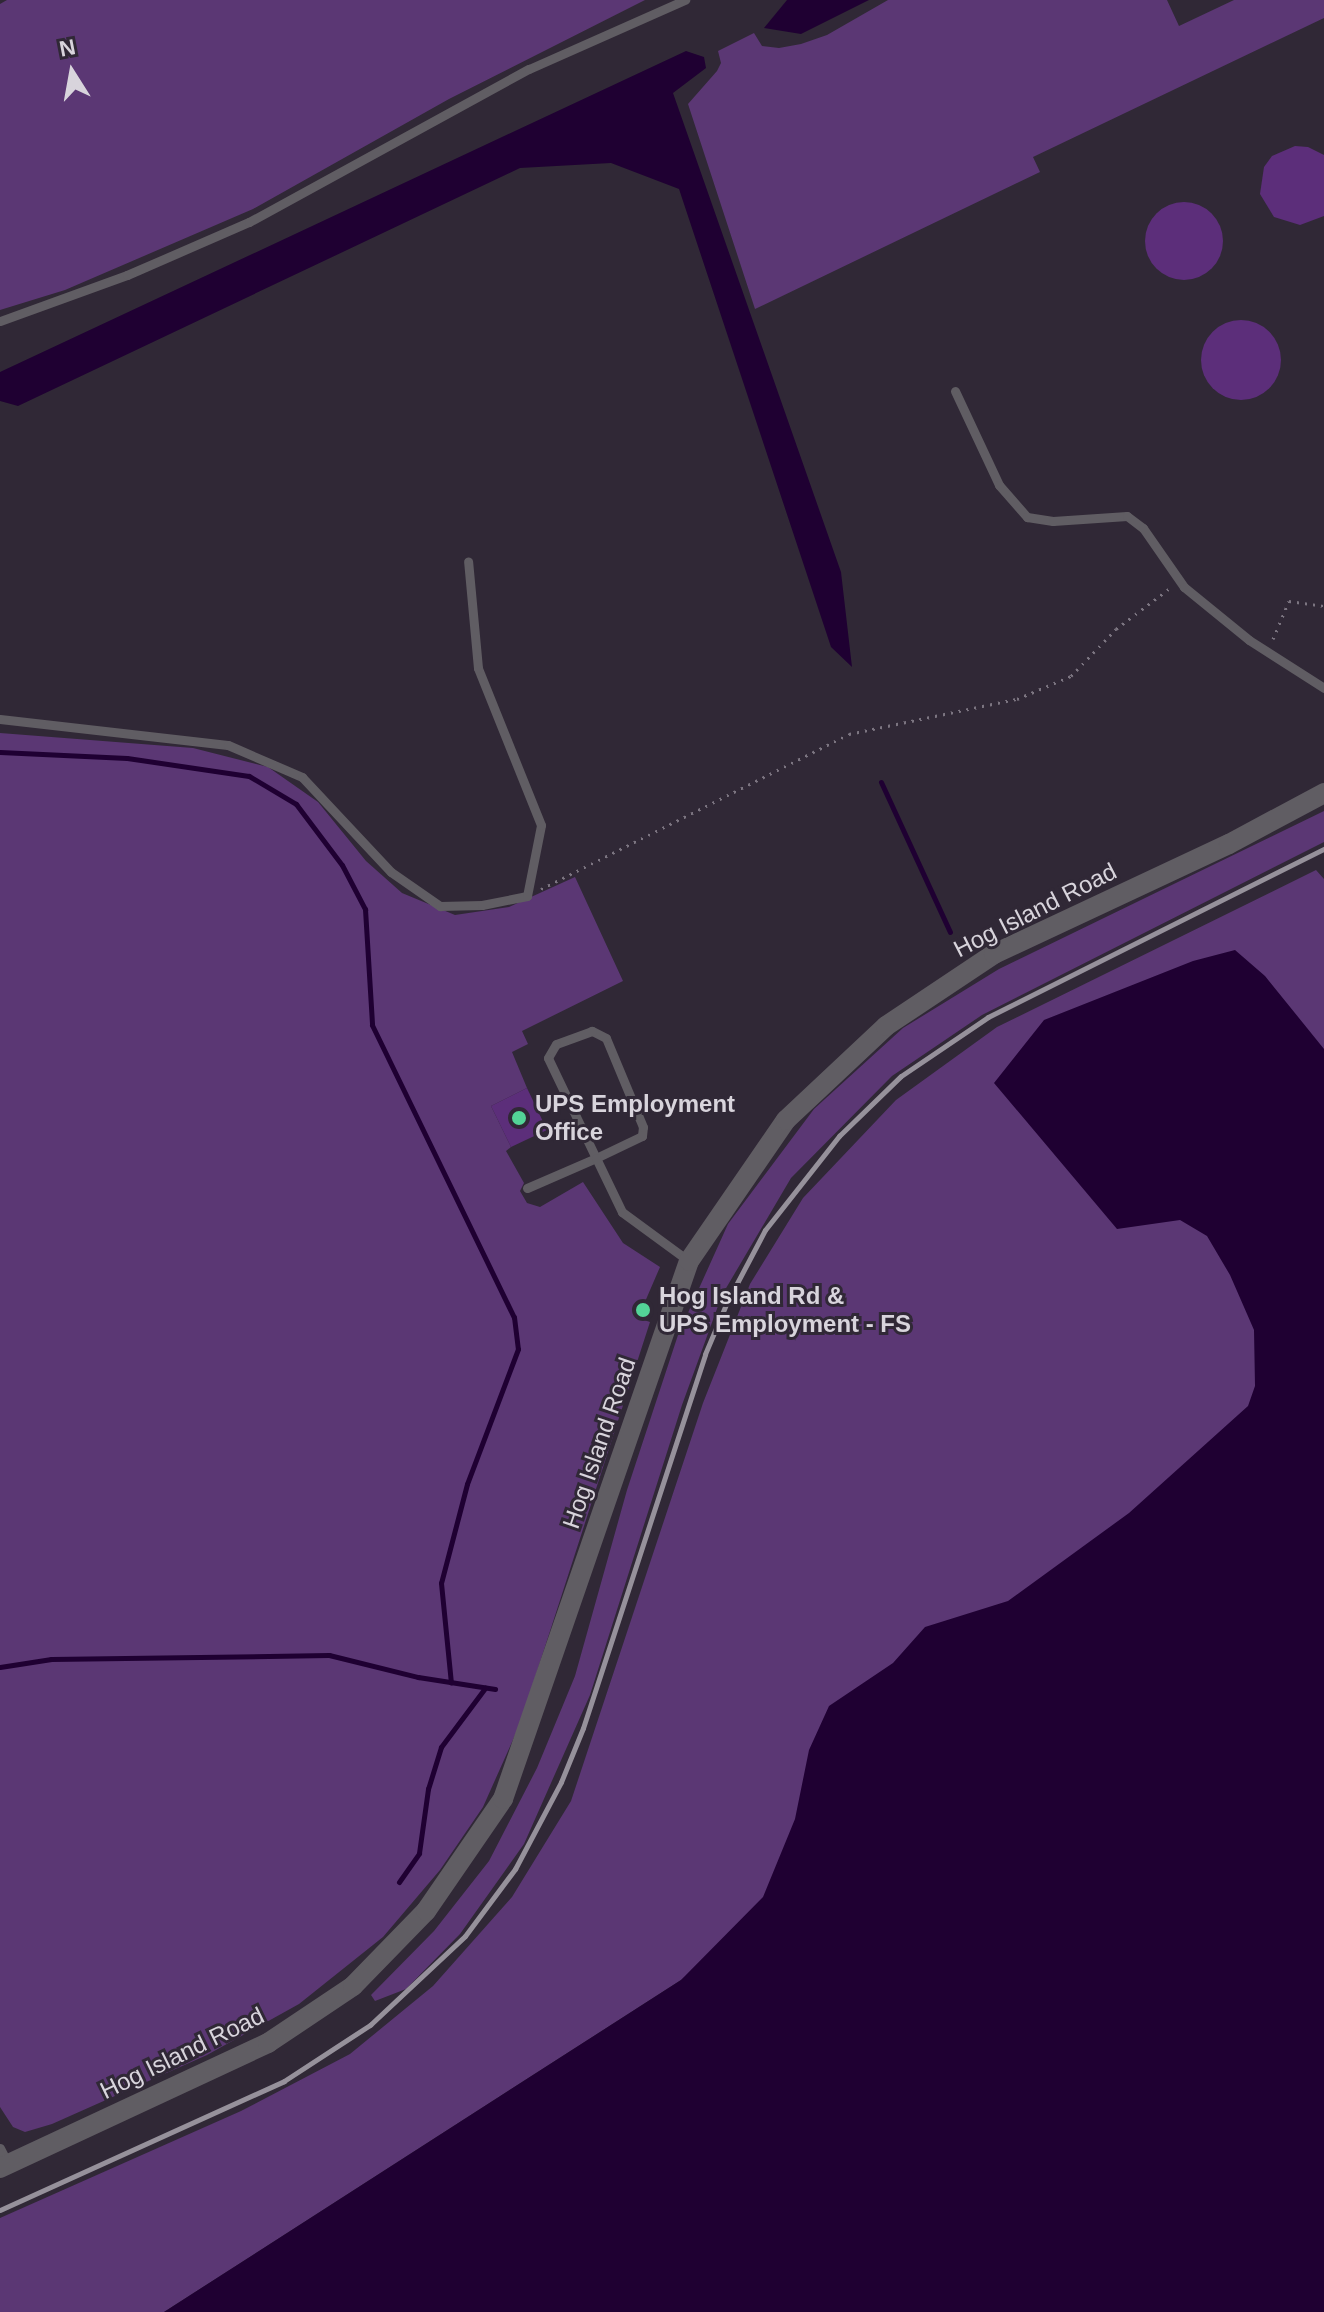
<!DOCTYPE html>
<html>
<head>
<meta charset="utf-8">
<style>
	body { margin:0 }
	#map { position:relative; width:1324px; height:2312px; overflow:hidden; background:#302836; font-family:Arial,sans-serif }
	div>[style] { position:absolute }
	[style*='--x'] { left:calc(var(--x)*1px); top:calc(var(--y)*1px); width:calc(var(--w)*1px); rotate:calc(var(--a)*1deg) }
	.green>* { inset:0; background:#5b3774 }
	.water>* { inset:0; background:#1f0032 }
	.stream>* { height:5px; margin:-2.5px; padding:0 2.5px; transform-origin:2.5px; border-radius:2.5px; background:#1f0032 }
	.building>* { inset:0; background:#5c2e7a }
	.round { border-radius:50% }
	.path>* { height:3px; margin-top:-1.5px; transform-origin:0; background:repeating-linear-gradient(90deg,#7c7581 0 2px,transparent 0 8px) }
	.service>* { height:9px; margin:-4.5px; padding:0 4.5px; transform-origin:4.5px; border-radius:4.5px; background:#605d63 }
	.tertiary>* { height:20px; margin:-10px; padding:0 10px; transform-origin:10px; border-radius:10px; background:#605d63 }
	.rail>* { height:5px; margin:-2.5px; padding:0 2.5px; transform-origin:2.5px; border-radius:2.5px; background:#96919b }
	.dots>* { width:22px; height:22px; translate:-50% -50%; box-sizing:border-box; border:4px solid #302836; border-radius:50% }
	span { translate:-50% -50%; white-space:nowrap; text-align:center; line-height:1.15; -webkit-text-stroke:6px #302836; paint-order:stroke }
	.street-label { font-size:24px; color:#d8d4dc }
	.poi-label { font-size:24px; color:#d8d4dc; font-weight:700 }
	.left { translate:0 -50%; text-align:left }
	.north { position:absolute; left:32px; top:32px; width:80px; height:80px; -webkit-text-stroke:6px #302836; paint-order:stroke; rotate:349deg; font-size:22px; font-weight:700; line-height:32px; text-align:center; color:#d8d4dc }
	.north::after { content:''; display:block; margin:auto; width:28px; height:36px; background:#d8d4dc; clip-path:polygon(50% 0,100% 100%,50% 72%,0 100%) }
</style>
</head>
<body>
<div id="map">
	<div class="green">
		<div style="clip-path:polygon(7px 0,645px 0,449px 99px,253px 209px,65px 290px,0 310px,0 4px)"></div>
		<div style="clip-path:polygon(888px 0,1167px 0,1179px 26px,1234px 0,1324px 0,1324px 18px,1033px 157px,1040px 172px,755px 309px,688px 104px,717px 71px,721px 63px,718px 51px,754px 33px,762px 46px,779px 48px,801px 44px,827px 35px)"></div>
		<div style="clip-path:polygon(0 733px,193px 748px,268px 767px,318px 802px,366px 861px,402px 893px,455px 915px,509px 907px,575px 877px,623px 981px,522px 1031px,528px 1044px,512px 1052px,527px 1088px,491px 1106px,511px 1147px,506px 1151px,524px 1183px,520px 1191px,527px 1203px,540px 1207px,583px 1182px,623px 1243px,660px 1267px,638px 1318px,650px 1322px,520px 1724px,483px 1807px,440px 1870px,383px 1937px,299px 2004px,207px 2055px,52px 2124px,25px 2132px,13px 2127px,0 2107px)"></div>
		<div style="clip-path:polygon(1324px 811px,1324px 842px,982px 1015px,892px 1076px,791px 1178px,722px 1295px,682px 1405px,590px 1695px,524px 1844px,460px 1934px,406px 1989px,375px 2001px,371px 1995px,434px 1931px,489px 1861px,537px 1768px,575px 1676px,627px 1490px,678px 1335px,728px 1224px,814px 1109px,903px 1028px,999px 969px)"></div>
		<div style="clip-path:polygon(1316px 870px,1324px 879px,1324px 1471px,681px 1980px,164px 2312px,0 2312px,0 2218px,241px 2111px,350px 2054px,433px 1986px,512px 1897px,571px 1801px,703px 1403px,750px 1284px,803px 1198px,896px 1100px,997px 1027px)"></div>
	</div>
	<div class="water">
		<div style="clip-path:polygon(787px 0,869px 0,801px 34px,764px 28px)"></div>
		<div style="clip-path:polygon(686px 51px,704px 57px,706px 68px,673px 93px,841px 572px,852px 667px,831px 647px,679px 189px,611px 163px,520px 168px,18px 406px,0 401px,0 372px)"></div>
		<div style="clip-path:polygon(1235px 950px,1265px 976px,1324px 1049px,1324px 2312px,164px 2312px,681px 1980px,763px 1897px,795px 1819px,809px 1750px,829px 1706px,893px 1663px,925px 1627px,1008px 1601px,1129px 1513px,1248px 1406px,1255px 1386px,1254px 1330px,1230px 1275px,1207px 1236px,1180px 1220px,1117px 1229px,994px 1083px,1044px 1020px,1193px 961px)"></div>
	</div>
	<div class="stream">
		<div style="--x:0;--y:752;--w:127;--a:2.7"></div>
		<div style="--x:127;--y:758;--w:123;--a:8.4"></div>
		<div style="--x:249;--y:776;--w:55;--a:30.8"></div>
		<div style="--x:296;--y:804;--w:76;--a:53"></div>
		<div style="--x:342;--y:865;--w:50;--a:62.4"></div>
		<div style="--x:365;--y:909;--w:116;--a:86.5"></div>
		<div style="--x:372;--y:1025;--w:325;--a:64.1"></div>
		<div style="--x:514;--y:1317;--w:32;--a:83"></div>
		<div style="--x:518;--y:1349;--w:144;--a:110.7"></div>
		<div style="--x:467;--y:1484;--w:102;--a:104.7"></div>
		<div style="--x:441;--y:1583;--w:100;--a:84.3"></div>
		<div style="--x:881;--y:782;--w:165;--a:65.3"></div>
		<div style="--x:0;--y:1667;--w:52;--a:-8.9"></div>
		<div style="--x:51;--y:1659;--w:278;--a:-0.8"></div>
		<div style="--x:329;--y:1655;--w:92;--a:13.9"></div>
		<div style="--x:418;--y:1677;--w:78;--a:8.9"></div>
		<div style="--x:399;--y:1882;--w:35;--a:-55"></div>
		<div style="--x:419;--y:1853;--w:65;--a:-82"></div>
		<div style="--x:428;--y:1789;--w:44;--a:-72.8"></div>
		<div style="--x:441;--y:1747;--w:74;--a:-53.3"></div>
	</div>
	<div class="building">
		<div style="clip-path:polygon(1295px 146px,1308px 147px,1324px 155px,1324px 216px,1300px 225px,1274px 217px,1260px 194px,1264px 167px,1272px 156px)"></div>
		<div class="round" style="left:1145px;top:202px;width:78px;height:78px"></div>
		<div class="round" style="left:1201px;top:320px;width:80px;height:80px"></div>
		<div style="clip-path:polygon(527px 1088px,547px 1130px,511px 1147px,491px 1106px)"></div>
	</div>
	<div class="path">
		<div style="--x:1273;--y:639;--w:41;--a:-67.2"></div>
		<div style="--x:1289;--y:601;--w:35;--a:8"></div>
		<div style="--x:541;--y:889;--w:345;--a:-26.7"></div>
		<div style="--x:849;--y:734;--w:172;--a:-11.8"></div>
		<div style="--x:1017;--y:699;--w:59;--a:-23.1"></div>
		<div style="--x:1071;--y:676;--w:65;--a:-46.2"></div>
		<div style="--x:1116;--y:629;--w:68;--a:-37.2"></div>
	</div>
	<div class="service">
		<div style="--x:0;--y:321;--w:135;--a:-19.9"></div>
		<div style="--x:127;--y:275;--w:133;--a:-23.5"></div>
		<div style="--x:249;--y:222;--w:319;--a:-28.7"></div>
		<div style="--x:529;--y:69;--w:171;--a:-23.9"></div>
		<div style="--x:955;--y:391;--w:104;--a:64.9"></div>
		<div style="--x:999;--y:485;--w:43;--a:48.8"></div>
		<div style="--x:1027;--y:517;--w:26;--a:9"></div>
		<div style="--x:1053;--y:521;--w:74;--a:-3.9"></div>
		<div style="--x:1127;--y:516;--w:20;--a:37"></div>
		<div style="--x:1143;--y:528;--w:72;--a:55.2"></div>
		<div style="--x:1184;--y:587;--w:84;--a:39.2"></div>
		<div style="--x:1249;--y:640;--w:89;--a:32.6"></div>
		<div style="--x:0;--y:719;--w:229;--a:6.5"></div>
		<div style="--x:228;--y:745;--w:81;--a:23.4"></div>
		<div style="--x:302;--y:777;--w:130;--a:46.9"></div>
		<div style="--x:391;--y:872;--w:60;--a:34.8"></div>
		<div style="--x:440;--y:906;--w:42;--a:-1.4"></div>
		<div style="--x:482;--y:905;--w:46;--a:-11.3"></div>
		<div style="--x:527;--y:896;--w:72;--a:-78.8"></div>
		<div style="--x:541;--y:825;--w:169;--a:-111.9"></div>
		<div style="--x:478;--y:668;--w:107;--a:-95.3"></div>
		<div style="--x:527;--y:1188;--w:75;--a:-23.5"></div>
		<div style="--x:596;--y:1158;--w:51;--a:-25.6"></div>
		<div style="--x:642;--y:1136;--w:9;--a:-84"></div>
		<div style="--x:643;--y:1127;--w:96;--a:-112.6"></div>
		<div style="--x:606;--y:1038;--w:16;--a:-153"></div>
		<div style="--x:592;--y:1031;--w:38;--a:160"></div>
		<div style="--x:556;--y:1044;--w:16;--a:120"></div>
		<div style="--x:548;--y:1058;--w:111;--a:64.4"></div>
		<div style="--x:596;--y:1158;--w:60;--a:64.3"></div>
		<div style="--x:622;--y:1212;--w:83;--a:36.2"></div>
		<div style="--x:0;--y:2148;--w:18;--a:63"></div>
	</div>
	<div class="tertiary">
		<div style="--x:0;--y:2168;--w:296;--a:-25"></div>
		<div style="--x:268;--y:2043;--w:102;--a:-33.8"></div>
		<div style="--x:353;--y:1986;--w:105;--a:-45.8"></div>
		<div style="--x:426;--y:1911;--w:136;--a:-55.5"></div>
		<div style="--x:503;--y:1799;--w:569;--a:-70.93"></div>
		<div style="--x:689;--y:1261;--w:171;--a:-55.5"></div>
		<div style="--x:786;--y:1120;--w:137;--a:-43.2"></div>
		<div style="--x:886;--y:1026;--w:130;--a:-33.7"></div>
		<div style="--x:994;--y:954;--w:259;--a:-25.1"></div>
		<div style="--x:1229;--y:844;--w:108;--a:-28.2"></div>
	</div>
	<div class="rail">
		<div style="--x:0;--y:2210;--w:312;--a:-24.4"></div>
		<div style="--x:284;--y:2081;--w:103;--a:-33.1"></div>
		<div style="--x:370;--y:2025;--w:130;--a:-43.1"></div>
		<div style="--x:465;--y:1936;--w:84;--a:-53.3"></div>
		<div style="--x:515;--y:1869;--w:98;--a:-62.1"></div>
		<div style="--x:561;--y:1782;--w:58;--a:-67.8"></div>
		<div style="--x:583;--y:1728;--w:393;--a:-71.9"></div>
		<div style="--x:705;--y:1354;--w:56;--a:-67.1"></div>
		<div style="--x:727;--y:1302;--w:81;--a:-62.2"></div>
		<div style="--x:765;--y:1230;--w:120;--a:-51.8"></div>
		<div style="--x:839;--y:1136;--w:86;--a:-44.1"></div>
		<div style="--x:901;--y:1076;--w:105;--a:-34.1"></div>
		<div style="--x:988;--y:1017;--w:376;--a:-26.6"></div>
	</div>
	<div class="dots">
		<div style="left:519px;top:1118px;background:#53d397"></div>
		<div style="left:643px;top:1310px;background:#53d397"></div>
	</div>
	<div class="street-label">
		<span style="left:1035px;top:910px;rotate:-27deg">Hog Island Road</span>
		<span style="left:599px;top:1443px;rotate:-71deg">Hog Island Road</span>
		<span style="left:182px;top:2053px;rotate:-26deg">Hog Island Road</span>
	</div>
	<div class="poi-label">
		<span class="left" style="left:535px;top:1118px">UPS Employment<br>Office</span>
		<span class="left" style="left:659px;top:1310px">Hog Island Rd &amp;<br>UPS Employment - FS</span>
	</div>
	<div class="north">N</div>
</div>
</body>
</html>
